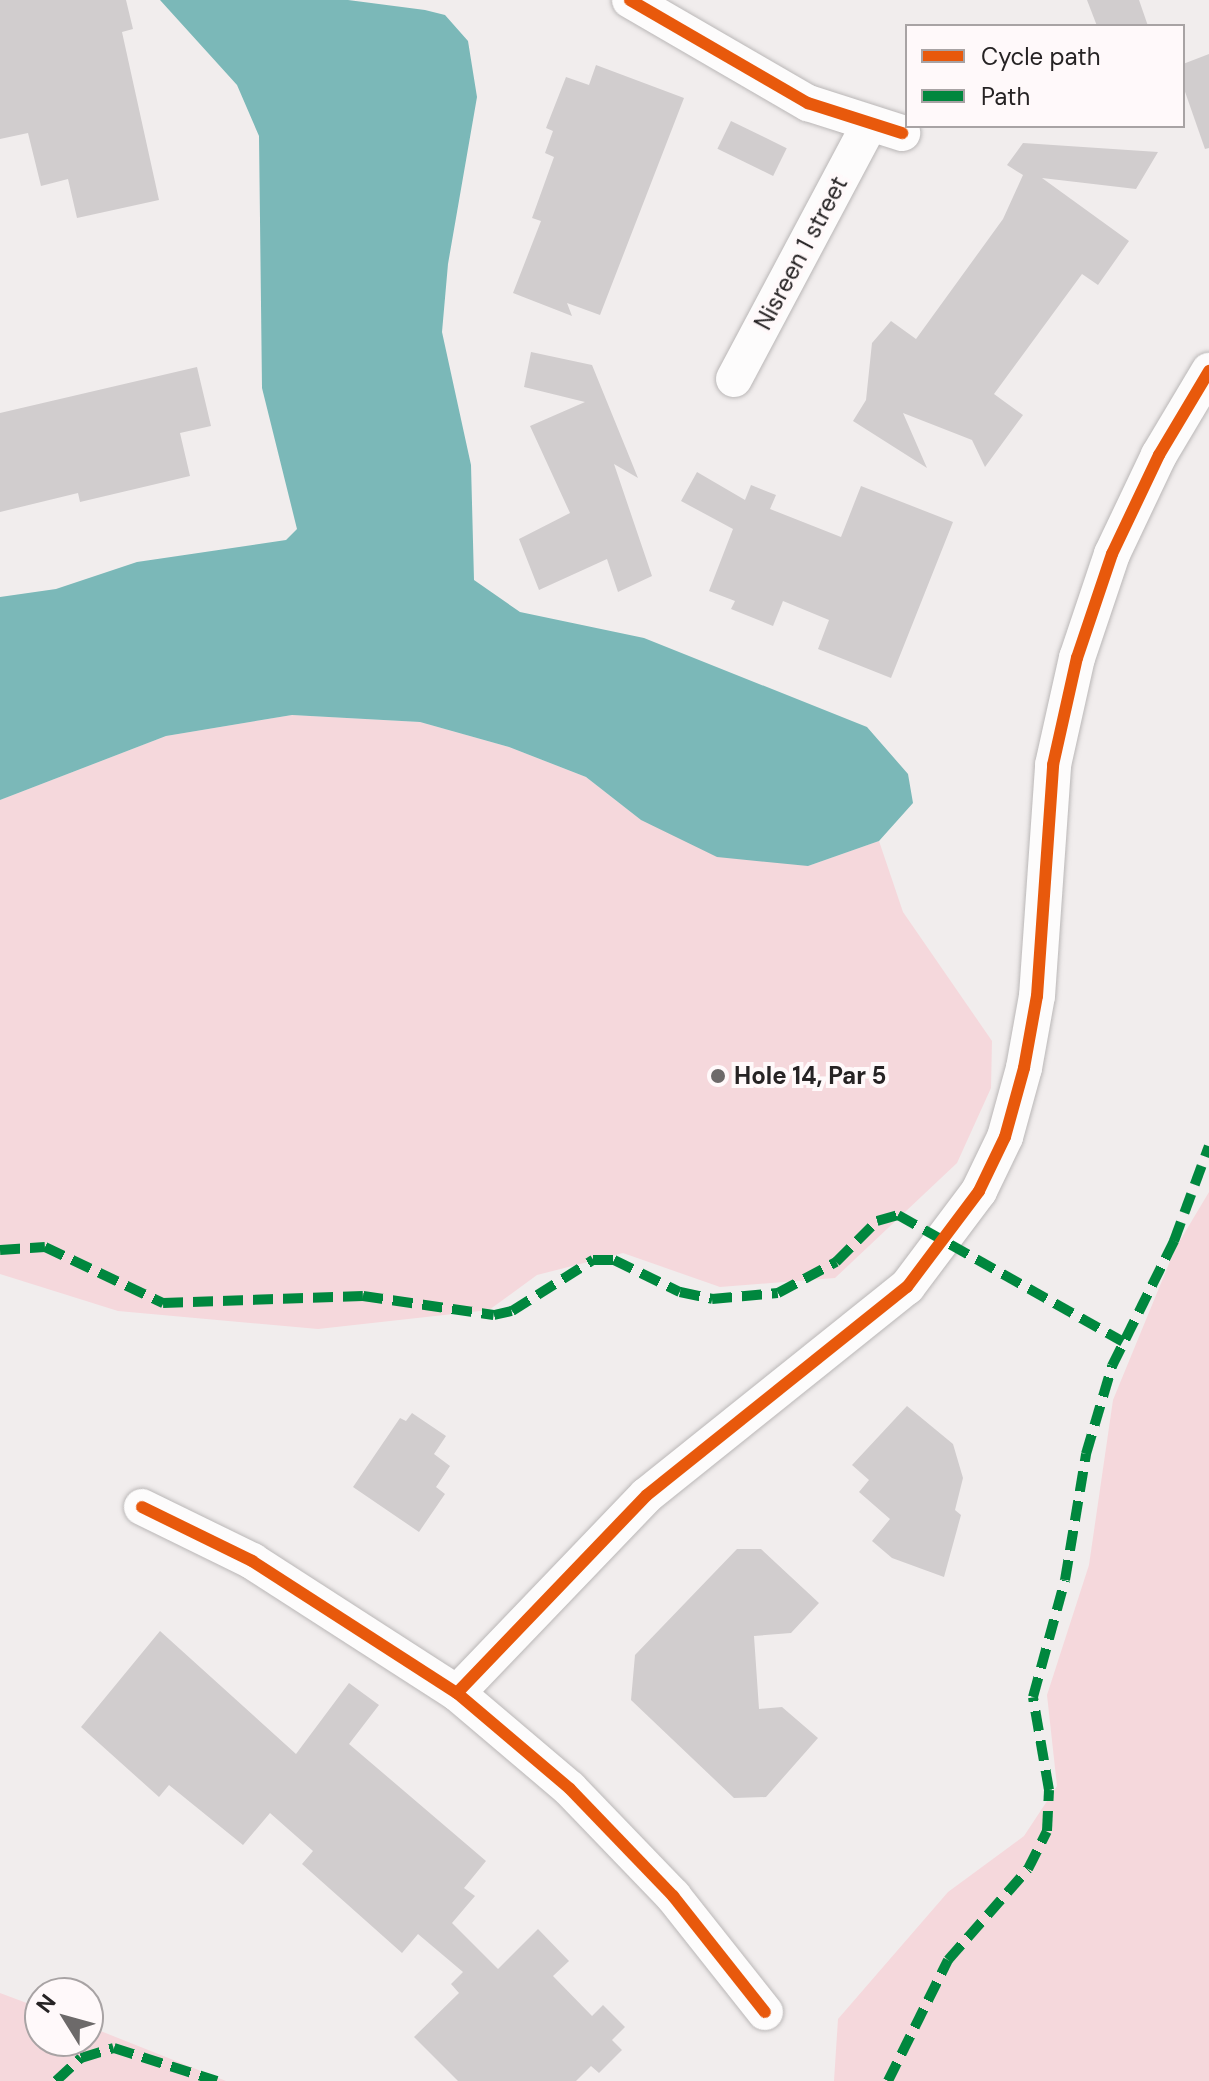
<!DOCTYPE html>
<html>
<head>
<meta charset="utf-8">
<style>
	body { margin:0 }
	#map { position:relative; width:1209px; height:2081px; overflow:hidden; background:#f1eded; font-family:"DM Sans",sans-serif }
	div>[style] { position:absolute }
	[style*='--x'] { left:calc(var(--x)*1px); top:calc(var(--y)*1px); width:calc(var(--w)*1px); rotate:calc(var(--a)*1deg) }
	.green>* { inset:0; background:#f5d8dc }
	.water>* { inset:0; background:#7bb8b8 }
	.building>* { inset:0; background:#d1cdce; transform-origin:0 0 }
	.roads { filter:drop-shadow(0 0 2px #bab7b7) drop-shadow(0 0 2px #bab7b7) }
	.street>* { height:36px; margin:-18px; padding:0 18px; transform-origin:18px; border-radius:18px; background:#fdfcfc }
	.quiet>* { height:10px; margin-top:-5px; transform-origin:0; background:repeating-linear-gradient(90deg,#00873e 0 20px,transparent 0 30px) }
	.cycleway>* { height:12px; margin:-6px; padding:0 6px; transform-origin:6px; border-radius:6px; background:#e8590c }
	.dots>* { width:22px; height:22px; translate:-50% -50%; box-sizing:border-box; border:4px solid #fff9fa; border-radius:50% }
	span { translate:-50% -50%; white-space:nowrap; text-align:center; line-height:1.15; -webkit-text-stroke:8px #fff9fa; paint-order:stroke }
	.street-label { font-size:24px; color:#262324 }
	.poi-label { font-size:24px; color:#262324; font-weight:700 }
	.left { translate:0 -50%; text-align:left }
	.legend { position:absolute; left:905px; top:24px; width:280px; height:104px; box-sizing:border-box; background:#fff9fa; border:2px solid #a8a3a4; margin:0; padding:10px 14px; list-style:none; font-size:24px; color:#262324 }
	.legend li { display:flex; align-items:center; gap:16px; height:40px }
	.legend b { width:40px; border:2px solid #a8a3a4 }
	.north { position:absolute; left:24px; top:1977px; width:80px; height:80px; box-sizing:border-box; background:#fff9fa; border:2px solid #a8a3a4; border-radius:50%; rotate:307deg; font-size:22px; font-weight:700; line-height:32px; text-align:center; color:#262324 }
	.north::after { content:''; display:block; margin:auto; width:28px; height:36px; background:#6d6a6a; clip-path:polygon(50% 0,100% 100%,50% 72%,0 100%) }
</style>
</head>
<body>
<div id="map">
	<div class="green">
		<i style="clip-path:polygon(292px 715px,420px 722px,509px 747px,586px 777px,641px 820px,808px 866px,879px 841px,903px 912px,992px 1041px,991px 1088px,957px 1163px,835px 1278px,720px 1287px,623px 1253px,537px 1275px,489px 1310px,318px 1329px,118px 1311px,0 1274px,0 800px,166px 736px)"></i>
		<i style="clip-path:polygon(1209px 1192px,1209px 2081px,834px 2081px,838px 2019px,948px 1892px,1024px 1836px,1057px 1786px,1047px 1695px,1089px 1565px,1113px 1400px,1175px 1249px)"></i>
		<i style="clip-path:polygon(0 1993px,40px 2008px,40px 2041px,88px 2041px,88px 2026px,226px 2081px,0 2081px)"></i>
	</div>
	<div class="water">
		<i style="clip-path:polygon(160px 0,348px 0,425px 10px,445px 15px,468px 41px,477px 97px,448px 264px,442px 332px,471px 465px,474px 580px,520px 612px,644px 638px,867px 727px,908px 774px,913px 803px,879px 841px,808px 866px,717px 857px,641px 820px,586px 777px,509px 747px,420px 722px,292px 715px,166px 736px,0 800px,0 597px,56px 589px,137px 562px,286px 540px,297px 529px,262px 388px,259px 136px,237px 85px)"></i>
	</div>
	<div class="building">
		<i style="clip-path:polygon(0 0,126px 0,133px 29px,122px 32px,159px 200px,77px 218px,68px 179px,41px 186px,28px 133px,0 139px)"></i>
		<i style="clip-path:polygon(1087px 0,1139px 0,1148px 26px,1097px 26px)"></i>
		<i style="clip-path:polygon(1209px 54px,1209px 148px,1205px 149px,1183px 86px,1183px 64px)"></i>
		<i style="clip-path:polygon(596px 65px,684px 98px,600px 315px,567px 303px,572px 316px,513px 293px,541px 221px,532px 218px,554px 157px,545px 153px,553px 131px,546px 128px,566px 77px,589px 85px)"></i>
		<i style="left:731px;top:121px;width:62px;height:31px;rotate:26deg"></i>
		<i style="clip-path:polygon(1023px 143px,1158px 152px,1136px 189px,1042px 178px,1129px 241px,1098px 285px,1082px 274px,994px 394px,1023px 415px,985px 467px,972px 440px,903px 413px,927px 468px,853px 421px,866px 400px,872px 343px,891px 321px,916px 339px,1003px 219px,1023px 175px,1007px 165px)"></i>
		<i style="clip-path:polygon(531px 352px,592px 365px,638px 478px,614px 464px,652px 576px,618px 592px,607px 559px,539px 590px,519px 539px,570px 513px,530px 426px,585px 402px,524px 387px)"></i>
		<i style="clip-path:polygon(197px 367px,211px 426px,180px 433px,190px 476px,80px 502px,78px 493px,0 512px,0 413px)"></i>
		<i style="clip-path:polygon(697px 472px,745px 500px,751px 485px,776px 495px,770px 509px,841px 537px,861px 486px,953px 522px,891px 678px,818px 649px,829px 620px,783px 601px,773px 626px,731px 609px,735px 601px,709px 591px,733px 529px,681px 501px)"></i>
		<i style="clip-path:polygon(907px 1406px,953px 1444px,963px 1478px,955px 1510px,961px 1515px,944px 1577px,892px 1558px,872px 1541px,890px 1519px,859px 1492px,869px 1480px,852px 1465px)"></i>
		<i style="clip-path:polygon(412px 1413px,446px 1436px,434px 1454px,450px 1466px,436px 1487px,445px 1494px,419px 1532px,353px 1487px,400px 1418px,406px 1421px)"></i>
		<i style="clip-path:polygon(737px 1549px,761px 1549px,819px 1603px,791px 1633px,754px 1636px,759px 1709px,782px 1707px,818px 1738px,766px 1797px,734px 1798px,631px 1700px,635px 1655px)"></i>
		<i style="clip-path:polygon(160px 1631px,296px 1754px,349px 1683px,379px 1705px,349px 1744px,486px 1861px,464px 1888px,475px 1896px,452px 1923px,498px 1969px,538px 1929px,569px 1961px,553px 1976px,592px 2016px,603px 2005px,625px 2027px,612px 2040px,622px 2050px,599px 2073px,591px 2066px,576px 2081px,458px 2081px,414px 2037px,459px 1993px,451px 1984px,463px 1972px,418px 1934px,402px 1953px,302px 1864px,313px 1851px,270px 1813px,243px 1845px,169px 1785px,159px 1797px,81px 1727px)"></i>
	</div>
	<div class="roads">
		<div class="street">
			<i style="--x:630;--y:0;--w:206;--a:30.1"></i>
			<i style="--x:808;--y:103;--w:99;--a:17.7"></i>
			<i style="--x:734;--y:379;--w:285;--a:-62"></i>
			<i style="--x:142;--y:1507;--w:123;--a:26.1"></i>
			<i style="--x:252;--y:1561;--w:244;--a:32.8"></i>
			<i style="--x:457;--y:1693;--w:148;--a:40.3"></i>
			<i style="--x:570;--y:1789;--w:149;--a:46.1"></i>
			<i style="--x:673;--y:1896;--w:148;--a:51.6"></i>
			<i style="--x:457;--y:1693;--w:274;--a:-46.2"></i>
			<i style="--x:647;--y:1495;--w:333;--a:-38.7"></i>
			<i style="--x:907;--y:1287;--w:120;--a:-53.1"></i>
			<i style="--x:979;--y:1191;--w:60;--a:-64.3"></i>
			<i style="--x:1005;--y:1137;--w:72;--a:-74.6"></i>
			<i style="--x:1024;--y:1068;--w:73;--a:-79.8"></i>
			<i style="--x:1037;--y:996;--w:232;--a:-86"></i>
			<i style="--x:1053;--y:765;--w:110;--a:-77.4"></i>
			<i style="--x:1077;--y:658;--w:110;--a:-71.4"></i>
			<i style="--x:1112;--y:554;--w:110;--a:-64.6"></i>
			<i style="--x:1159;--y:455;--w:98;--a:-59.2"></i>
		</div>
	</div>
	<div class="quiet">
		<i style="--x:0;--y:1250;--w:45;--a:-3.8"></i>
		<i style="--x:45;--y:1247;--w:131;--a:25.4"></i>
		<i style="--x:163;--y:1303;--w:200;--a:-2"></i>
		<i style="--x:363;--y:1296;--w:132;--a:8.3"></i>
		<i style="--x:494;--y:1315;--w:18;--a:-13"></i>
		<i style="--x:512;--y:1311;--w:96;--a:-32.2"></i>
		<i style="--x:593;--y:1260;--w:21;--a:0"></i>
		<i style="--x:614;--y:1260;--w:73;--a:25.9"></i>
		<i style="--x:680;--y:1292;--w:33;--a:12"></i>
		<i style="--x:712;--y:1299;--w:66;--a:-5.2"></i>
		<i style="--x:778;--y:1293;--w:66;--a:-28.1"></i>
		<i style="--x:836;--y:1262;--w:58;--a:-45"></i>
		<i style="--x:877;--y:1221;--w:22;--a:-16"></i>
		<i style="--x:898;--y:1215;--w:258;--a:29.4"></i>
		<i style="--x:56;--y:2081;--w:34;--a:-43"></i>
		<i style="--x:81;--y:2058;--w:34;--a:-17"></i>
		<i style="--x:114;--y:2048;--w:108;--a:17.8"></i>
		<i style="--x:888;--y:2081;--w:135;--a:-63.6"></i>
		<i style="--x:948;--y:1960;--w:121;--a:-48.7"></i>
		<i style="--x:1028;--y:1869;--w:42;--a:-63.4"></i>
		<i style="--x:1047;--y:1831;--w:41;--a:-87.2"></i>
		<i style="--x:1049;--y:1790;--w:94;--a:-99.8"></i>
		<i style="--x:1033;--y:1697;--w:121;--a:-74.7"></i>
		<i style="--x:1065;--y:1580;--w:128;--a:-80.5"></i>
		<i style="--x:1086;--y:1454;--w:92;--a:-73.5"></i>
		<i style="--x:1112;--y:1366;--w:140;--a:-63.6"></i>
		<i style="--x:1174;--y:1241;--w:101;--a:-69.8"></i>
	</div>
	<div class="cycleway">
		<i style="--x:630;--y:0;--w:206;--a:30.1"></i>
		<i style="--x:808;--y:103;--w:99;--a:17.7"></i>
		<i style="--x:142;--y:1507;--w:123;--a:26.1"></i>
		<i style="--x:252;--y:1561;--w:244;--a:32.8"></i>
		<i style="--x:457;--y:1693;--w:148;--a:40.3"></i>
		<i style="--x:570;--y:1789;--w:149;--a:46.1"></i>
		<i style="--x:673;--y:1896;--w:148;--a:51.6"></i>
		<i style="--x:457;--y:1693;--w:274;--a:-46.2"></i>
		<i style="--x:647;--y:1495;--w:333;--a:-38.7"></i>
		<i style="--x:907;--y:1287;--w:120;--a:-53.1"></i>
		<i style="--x:979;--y:1191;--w:60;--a:-64.3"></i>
		<i style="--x:1005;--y:1137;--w:72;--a:-74.6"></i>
		<i style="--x:1024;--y:1068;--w:73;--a:-79.8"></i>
		<i style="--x:1037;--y:996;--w:232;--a:-86"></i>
		<i style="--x:1053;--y:765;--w:110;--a:-77.4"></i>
		<i style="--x:1077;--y:658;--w:110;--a:-71.4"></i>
		<i style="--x:1112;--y:554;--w:110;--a:-64.6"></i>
		<i style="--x:1159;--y:455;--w:98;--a:-59.2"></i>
	</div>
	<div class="dots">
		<i style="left:718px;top:1076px;background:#6d6a6a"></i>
	</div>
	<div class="street-label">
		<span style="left:801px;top:253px;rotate:-62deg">Nisreen 1 street</span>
	</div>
	<div class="poi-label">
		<span class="left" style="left:734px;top:1076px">Hole 14, Par 5</span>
	</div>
	<ul class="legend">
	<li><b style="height:10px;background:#e8590c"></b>Cycle path</li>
	<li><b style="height:10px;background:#00873e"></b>Path</li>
	</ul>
	<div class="north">N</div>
</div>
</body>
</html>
